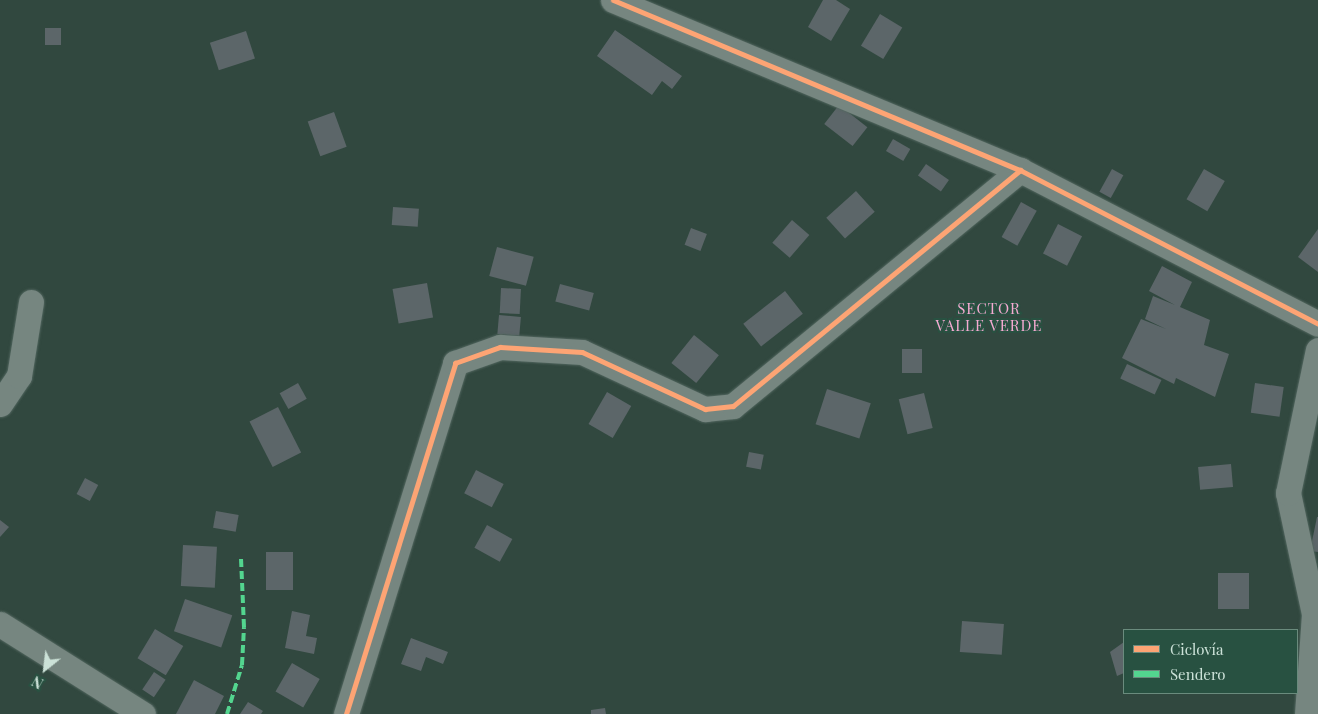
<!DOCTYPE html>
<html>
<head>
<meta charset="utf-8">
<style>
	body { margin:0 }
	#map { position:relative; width:1318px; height:714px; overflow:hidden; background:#31483f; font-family:"Playfair Display",serif }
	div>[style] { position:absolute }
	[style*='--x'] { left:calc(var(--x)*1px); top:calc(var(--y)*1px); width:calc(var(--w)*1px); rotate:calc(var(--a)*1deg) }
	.building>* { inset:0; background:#5c6669; transform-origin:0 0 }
	.roads { filter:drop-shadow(0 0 1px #52665f) drop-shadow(0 0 1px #52665f) }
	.minor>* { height:25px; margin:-12.5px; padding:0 12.5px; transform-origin:12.5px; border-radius:12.5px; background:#768680 }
	.quiet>* { height:4px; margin-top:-2px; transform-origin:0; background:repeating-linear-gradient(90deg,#53d58f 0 8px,transparent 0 12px) }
	.cycleway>* { height:5px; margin:-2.5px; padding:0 2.5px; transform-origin:2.5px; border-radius:2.5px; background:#fda474 }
	span { translate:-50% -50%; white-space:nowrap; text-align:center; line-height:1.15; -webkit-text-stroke:4px #285141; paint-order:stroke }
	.neighbourhood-label { font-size:15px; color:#f5aad2; letter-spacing:1px }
	.legend { position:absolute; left:1123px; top:629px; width:175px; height:65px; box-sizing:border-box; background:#285141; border:1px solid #6a8b7d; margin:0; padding:6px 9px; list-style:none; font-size:15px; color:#cce2d8 }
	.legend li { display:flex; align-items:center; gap:10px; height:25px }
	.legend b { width:25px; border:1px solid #6a8b7d }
	.north { position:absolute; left:20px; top:644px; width:50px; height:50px; -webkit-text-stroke:4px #285141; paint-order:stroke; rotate:209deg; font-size:14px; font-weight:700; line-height:20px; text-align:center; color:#cce2d8 }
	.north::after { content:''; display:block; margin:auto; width:18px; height:22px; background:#cce2d8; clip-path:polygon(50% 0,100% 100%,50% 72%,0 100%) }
</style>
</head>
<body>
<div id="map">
	<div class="building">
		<i style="clip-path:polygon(823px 0,836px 0,850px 9px,831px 41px,808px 27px)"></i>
		<i style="left:880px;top:14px;width:26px;height:37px;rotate:31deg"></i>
		<i style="left:45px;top:28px;width:16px;height:17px"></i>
		<i style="clip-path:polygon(615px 30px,682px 76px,672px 89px,662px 81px,652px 95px,597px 56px)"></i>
		<i style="left:246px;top:31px;width:29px;height:38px;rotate:72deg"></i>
		<i style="left:839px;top:105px;width:36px;height:24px;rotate:38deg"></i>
		<i style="left:334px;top:112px;width:37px;height:28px;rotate:70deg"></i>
		<i style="left:893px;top:139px;width:20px;height:14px;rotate:30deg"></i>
		<i style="left:926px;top:164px;width:28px;height:14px;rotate:35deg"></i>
		<i style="left:1112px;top:169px;width:13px;height:26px;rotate:29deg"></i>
		<i style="left:1204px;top:169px;width:24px;height:35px;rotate:30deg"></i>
		<i style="left:856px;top:191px;width:28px;height:40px;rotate:48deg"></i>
		<i style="left:1021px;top:202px;width:18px;height:40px;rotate:29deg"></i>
		<i style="left:393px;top:207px;width:26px;height:18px;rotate:4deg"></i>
		<i style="left:792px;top:220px;width:23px;height:30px;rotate:41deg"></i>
		<i style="left:1058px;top:224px;width:27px;height:33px;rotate:27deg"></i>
		<i style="left:691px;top:228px;width:17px;height:18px;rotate:21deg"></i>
		<i style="clip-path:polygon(1318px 229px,1318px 272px,1298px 257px)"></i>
		<i style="left:497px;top:247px;width:38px;height:30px;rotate:15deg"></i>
		<i style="clip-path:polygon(1162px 266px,1192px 282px,1180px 307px,1210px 320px,1204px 345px,1229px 354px,1215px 397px,1176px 378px,1174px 384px,1122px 358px,1141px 319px,1166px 329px,1145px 319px,1153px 296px,1175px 305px,1149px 291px)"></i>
		<i style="left:427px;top:283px;width:35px;height:35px;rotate:80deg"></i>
		<i style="left:560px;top:284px;width:35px;height:18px;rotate:15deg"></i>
		<i style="left:501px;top:288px;width:20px;height:25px;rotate:3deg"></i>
		<i style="left:785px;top:291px;width:29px;height:53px;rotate:52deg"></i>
		<i style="left:499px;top:315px;width:22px;height:19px;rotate:5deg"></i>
		<i style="left:694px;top:335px;width:32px;height:36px;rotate:39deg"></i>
		<i style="left:902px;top:349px;width:20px;height:24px"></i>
		<i style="left:1127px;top:364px;width:38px;height:16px;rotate:25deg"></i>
		<i style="left:298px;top:383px;width:18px;height:21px;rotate:61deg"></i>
		<i style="left:1255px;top:383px;width:29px;height:30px;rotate:8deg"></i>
		<i style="left:827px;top:389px;width:46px;height:37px;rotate:18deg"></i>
		<i style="left:607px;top:392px;width:28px;height:37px;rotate:30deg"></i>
		<i style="left:924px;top:393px;width:36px;height:26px;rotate:76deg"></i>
		<i style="left:278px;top:407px;width:51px;height:32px;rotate:63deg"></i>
		<i style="left:749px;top:452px;width:15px;height:15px;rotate:11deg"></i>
		<i style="left:1231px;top:464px;width:23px;height:33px;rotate:85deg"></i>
		<i style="left:476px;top:470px;width:31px;height:26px;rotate:27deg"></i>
		<i style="left:85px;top:478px;width:15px;height:18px;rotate:28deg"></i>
		<i style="left:216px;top:511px;width:23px;height:17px;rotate:10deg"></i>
		<i style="clip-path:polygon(1317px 517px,1318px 517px,1318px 552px,1310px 551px)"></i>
		<i style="clip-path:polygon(0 520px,9px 527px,0 537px)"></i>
		<i style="left:487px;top:525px;width:29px;height:26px;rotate:29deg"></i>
		<i style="left:183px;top:545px;width:34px;height:41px;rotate:3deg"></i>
		<i style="left:266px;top:552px;width:27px;height:38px"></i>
		<i style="left:1218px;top:573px;width:31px;height:36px"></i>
		<i style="left:185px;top:599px;width:50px;height:34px;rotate:19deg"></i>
		<i style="clip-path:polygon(292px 611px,310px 615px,306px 636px,317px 638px,314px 654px,285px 648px)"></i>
		<i style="left:962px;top:621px;width:42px;height:31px;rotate:4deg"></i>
		<i style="left:155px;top:629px;width:33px;height:34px;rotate:31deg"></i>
		<i style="clip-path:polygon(411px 638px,448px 652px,443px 664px,426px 657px,421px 671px,401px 664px)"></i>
		<i style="clip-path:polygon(1124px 642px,1124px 673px,1117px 676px,1110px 652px)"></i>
		<i style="left:292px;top:663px;width:32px;height:33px;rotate:30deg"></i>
		<i style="left:154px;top:672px;width:14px;height:21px;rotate:34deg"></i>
		<i style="clip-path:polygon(194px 680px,224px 696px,215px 714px,176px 714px)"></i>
		<i style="clip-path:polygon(248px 702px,263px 711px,261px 714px,240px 714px)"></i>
		<i style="clip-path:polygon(605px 708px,606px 714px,591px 714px,591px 710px)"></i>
	</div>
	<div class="roads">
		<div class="minor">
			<i style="--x:613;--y:0;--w:441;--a:22.7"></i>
			<i style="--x:0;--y:404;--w:34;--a:-56"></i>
			<i style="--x:19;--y:376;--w:75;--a:-80.8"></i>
			<i style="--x:0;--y:624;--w:169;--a:32.2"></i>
			<i style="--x:346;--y:714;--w:368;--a:-72.7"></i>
			<i style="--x:455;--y:363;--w:48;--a:-19.6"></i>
			<i style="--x:500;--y:347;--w:82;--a:3.5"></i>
			<i style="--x:582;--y:352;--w:136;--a:24.9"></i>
			<i style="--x:705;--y:409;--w:28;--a:-6"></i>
			<i style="--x:733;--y:406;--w:372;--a:-39.4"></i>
			<i style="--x:1020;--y:170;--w:335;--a:27.3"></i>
			<i style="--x:1307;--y:714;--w:100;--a:-86"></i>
			<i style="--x:1314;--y:614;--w:124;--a:-102.1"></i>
			<i style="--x:1288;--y:493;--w:146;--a:-78.2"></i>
		</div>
	</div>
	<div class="quiet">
		<i style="--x:227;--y:714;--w:51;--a:-73"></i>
		<i style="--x:242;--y:665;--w:38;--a:-87"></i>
		<i style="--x:244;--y:627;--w:70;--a:-92.5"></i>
	</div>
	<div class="cycleway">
		<i style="--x:613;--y:0;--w:441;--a:22.7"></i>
		<i style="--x:346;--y:714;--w:368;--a:-72.7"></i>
		<i style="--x:455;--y:363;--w:48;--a:-19.6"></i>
		<i style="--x:500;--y:347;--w:82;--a:3.5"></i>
		<i style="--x:582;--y:352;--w:136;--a:24.9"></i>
		<i style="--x:705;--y:409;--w:28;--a:-6"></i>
		<i style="--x:733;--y:406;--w:372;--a:-39.4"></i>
		<i style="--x:1020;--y:170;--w:335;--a:27.3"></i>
	</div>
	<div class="neighbourhood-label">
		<span style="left:989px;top:317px">SECTOR<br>VALLE VERDE</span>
	</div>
	<ul class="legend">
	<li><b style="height:6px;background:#fda474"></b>Ciclovía</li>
	<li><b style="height:6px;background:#53d58f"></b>Sendero</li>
	</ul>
	<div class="north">N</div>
</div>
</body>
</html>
